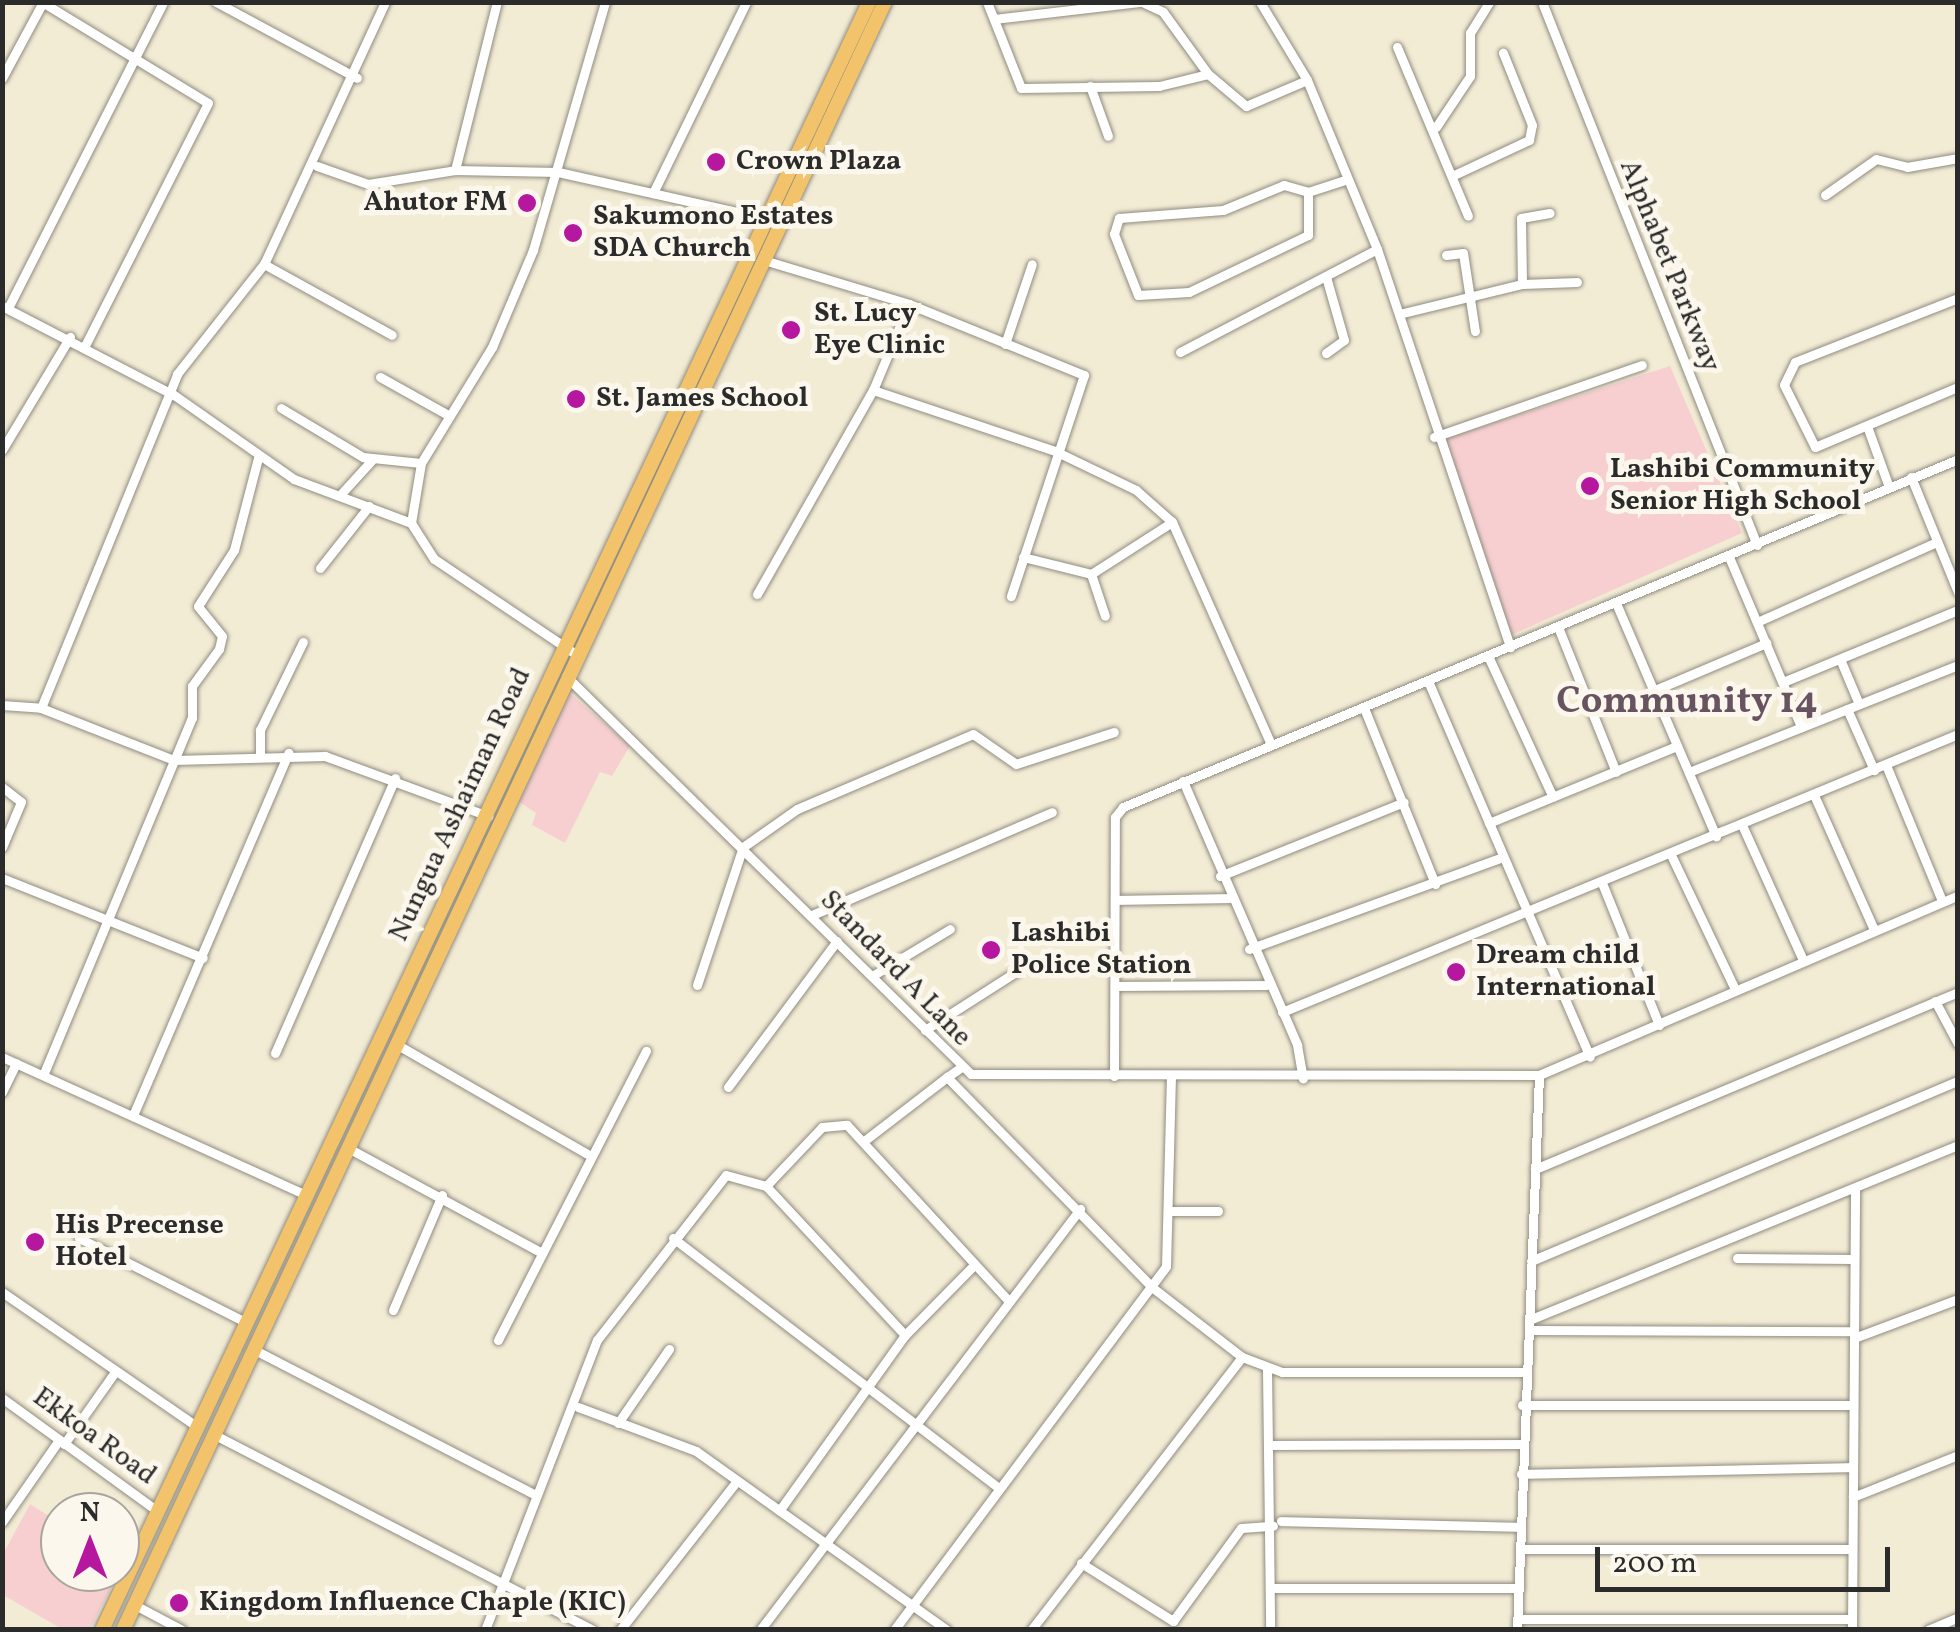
<!DOCTYPE html>
<html>
<head>
<meta charset="utf-8">
<style>
	body { margin:0 }
	#map { position:relative; width:1960px; height:1632px; overflow:hidden; background:#f3ecd5; font-family:Vollkorn,serif }
	div>[style] { position:absolute }
	[style*='--x'] { left:calc(var(--x)*1px); top:calc(var(--y)*1px); width:calc(var(--w)*1px); rotate:calc(var(--a)*1deg) }
	.built>* { inset:0; background:#f7cfd1 }
	.roads { filter:drop-shadow(0 0 2px #8f8c80) drop-shadow(0 0 2px #8f8c80) }
	.street>* { height:9px; margin:-4.5px; padding:0 4.5px; transform-origin:4.5px; border-radius:4.5px; background:#fff }
	.primary>* { height:14px; margin:-7px; padding:0 7px; transform-origin:7px; border-radius:7px; background:#f2c36a }
	.dots>* { width:28px; height:28px; translate:-50% -50%; box-sizing:border-box; border:5px solid #fbf7ec; border-radius:50% }
	span { translate:-50% -50%; white-space:nowrap; text-align:center; line-height:1.15; -webkit-text-stroke:10px #fbf7ec; paint-order:stroke }
	.poi-label { font-size:28px; color:#2b2b2b; font-weight:700 }
	.left { translate:0 -50%; text-align:left }
	.right { translate:-100% -50%; text-align:right }
	.street-label { font-size:28px; color:#2b2b2b }
	.district-label { font-size:38px; color:#685460; font-weight:700 }
	.frame { position:absolute; inset:0; border:5px solid #2b2b2b; pointer-events:none }
	.north { position:absolute; left:40px; top:1492px; width:100px; height:100px; box-sizing:border-box; background:#fbf7ec; border:2px solid #a8a59f; border-radius:50%; rotate:0deg; font-size:28px; font-weight:700; line-height:40px; text-align:center; color:#2b2b2b }
	.north::after { content:''; display:block; margin:auto; width:35px; height:45px; background:#b5179e; clip-path:polygon(50% 0,100% 100%,50% 72%,0 100%) }
	.scale { position:absolute; left:1595px; top:1547px; width:295px; height:45px; box-sizing:border-box; border:5px solid #2b2b2b; border-top:0; padding-left:12px; font-size:30px; line-height:35px; white-space:nowrap; color:#2b2b2b; -webkit-text-stroke:8px #fbf7ec; paint-order:stroke }
</style>
</head>
<body>
<div id="map">
	<div class="built">
		<i style="clip-path:polygon(1670px 366px,1742px 533px,1511px 635px,1441px 440px)"></i>
		<i style="clip-path:polygon(566px 690px,630px 746px,612px 776px,600px 772px,565px 843px,532px 825px,536px 813px,515px 799px)"></i>
		<i style="clip-path:polygon(30px 1504px,60px 1523px,60px 1572px,119px 1572px,90px 1629px,62px 1629px,3px 1595px,3px 1554px)"></i>
	</div>
	<div class="roads">
		<div class="street">
			<i style="--x:42;--y:2;--w:194;--a:31.3"></i>
			<i style="--x:208;--y:103;--w:271;--a:116.9"></i>
			<i style="--x:216;--y:2;--w:160;--a:28.3"></i>
			<i style="--x:987;--y:2;--w:92;--a:68.4"></i>
			<i style="--x:1021;--y:88;--w:138;--a:-0.8"></i>
			<i style="--x:1159;--y:86;--w:50;--a:-13.8"></i>
			<i style="--x:1208;--y:74;--w:50;--a:40.1"></i>
			<i style="--x:1246;--y:106;--w:66;--a:-23.1"></i>
			<i style="--x:1142;--y:2;--w:23;--a:25"></i>
			<i style="--x:1163;--y:12;--w:77;--a:54"></i>
			<i style="--x:1260;--y:2;--w:91;--a:58.9"></i>
			<i style="--x:1307;--y:80;--w:183;--a:67.5"></i>
			<i style="--x:1377;--y:249;--w:420;--a:71.5"></i>
			<i style="--x:1542;--y:2;--w:584;--a:68.4"></i>
			<i style="--x:994;--y:19;--w:146;--a:-6.7"></i>
			<i style="--x:1397;--y:47;--w:183;--a:67.2"></i>
			<i style="--x:2;--y:78;--w:86;--a:-61.7"></i>
			<i style="--x:1090;--y:86;--w:53;--a:70.2"></i>
			<i style="--x:1436;--y:127;--w:61;--a:-56.3"></i>
			<i style="--x:1470;--y:76;--w:43;--a:-90"></i>
			<i style="--x:1470;--y:33;--w:36;--a:-58"></i>
			<i style="--x:317;--y:166;--w:54;--a:19.4"></i>
			<i style="--x:368;--y:184;--w:88;--a:-9.1"></i>
			<i style="--x:455;--y:170;--w:103;--a:1.1"></i>
			<i style="--x:558;--y:172;--w:216;--a:12.6"></i>
			<i style="--x:455;--y:170;--w:173;--a:-76"></i>
			<i style="--x:1454;--y:175;--w:83;--a:-25"></i>
			<i style="--x:1529;--y:140;--w:15;--a:-79"></i>
			<i style="--x:1532;--y:125;--w:78;--a:-111.9"></i>
			<i style="--x:1284;--y:185;--w:25;--a:16"></i>
			<i style="--x:1308;--y:192;--w:43;--a:90"></i>
			<i style="--x:1308;--y:235;--w:132;--a:154.4"></i>
			<i style="--x:1189;--y:292;--w:51;--a:176.6"></i>
			<i style="--x:1138;--y:295;--w:66;--a:-111.5"></i>
			<i style="--x:1114;--y:234;--w:17;--a:-73"></i>
			<i style="--x:1119;--y:218;--w:104;--a:-4.4"></i>
			<i style="--x:1223;--y:210;--w:66;--a:-22.3"></i>
			<i style="--x:1308;--y:192;--w:38;--a:-18"></i>
			<i style="--x:653;--y:193;--w:212;--a:-64"></i>
			<i style="--x:1825;--y:195;--w:62;--a:-35.2"></i>
			<i style="--x:1876;--y:159;--w:32;--a:14"></i>
			<i style="--x:1907;--y:167;--w:52;--a:-10"></i>
			<i style="--x:1446;--y:255;--w:17;--a:-7"></i>
			<i style="--x:1463;--y:253;--w:79;--a:81.3"></i>
			<i style="--x:767;--y:261;--w:148;--a:16.8"></i>
			<i style="--x:909;--y:304;--w:93;--a:112.7"></i>
			<i style="--x:873;--y:390;--w:192;--a:18.5"></i>
			<i style="--x:1055;--y:451;--w:90;--a:25.7"></i>
			<i style="--x:1136;--y:490;--w:48;--a:41.6"></i>
			<i style="--x:1172;--y:522;--w:241;--a:66"></i>
			<i style="--x:264;--y:264;--w:146;--a:29"></i>
			<i style="--x:1522;--y:284;--w:66;--a:-90.9"></i>
			<i style="--x:1521;--y:218;--w:29;--a:-10"></i>
			<i style="--x:1958;--y:298;--w:175;--a:158.6"></i>
			<i style="--x:1795;--y:362;--w:25;--a:116"></i>
			<i style="--x:1784;--y:385;--w:69;--a:63.4"></i>
			<i style="--x:1815;--y:447;--w:155;--a:-22.8"></i>
			<i style="--x:909;--y:304;--w:189;--a:22.1"></i>
			<i style="--x:1084;--y:375;--w:233;--a:108.3"></i>
			<i style="--x:2;--y:306;--w:194;--a:27.4"></i>
			<i style="--x:174;--y:395;--w:146;--a:35"></i>
			<i style="--x:294;--y:479;--w:125;--a:20.6"></i>
			<i style="--x:8;--y:308;--w:343;--a:-63.1"></i>
			<i style="--x:1399;--y:314;--w:127;--a:-13.7"></i>
			<i style="--x:1522;--y:284;--w:55;--a:-2.1"></i>
			<i style="--x:1005;--y:344;--w:84;--a:-71.4"></i>
			<i style="--x:1180;--y:352;--w:222;--a:-27.6"></i>
			<i style="--x:1326;--y:353;--w:22;--a:-36"></i>
			<i style="--x:1344;--y:340;--w:66;--a:-105.9"></i>
			<i style="--x:380;--y:377;--w:78;--a:29.2"></i>
			<i style="--x:281;--y:408;--w:96;--a:30.9"></i>
			<i style="--x:363;--y:457;--w:58;--a:5.9"></i>
			<i style="--x:1867;--y:426;--w:65;--a:70.2"></i>
			<i style="--x:1434;--y:437;--w:220;--a:-19.1"></i>
			<i style="--x:2;--y:450;--w:132;--a:-59"></i>
			<i style="--x:1911;--y:477;--w:124;--a:67.8"></i>
			<i style="--x:340;--y:495;--w:47;--a:-47.6"></i>
			<i style="--x:1023;--y:557;--w:70;--a:14"></i>
			<i style="--x:1091;--y:574;--w:44;--a:71.6"></i>
			<i style="--x:1729;--y:557;--w:185;--a:67"></i>
			<i style="--x:320;--y:568;--w:79;--a:-51.7"></i>
			<i style="--x:1091;--y:574;--w:96;--a:-32.7"></i>
			<i style="--x:757;--y:594;--w:235;--a:-60.4"></i>
			<i style="--x:1616;--y:603;--w:254;--a:66.8"></i>
			<i style="--x:1757;--y:622;--w:197;--a:-24"></i>
			<i style="--x:1558;--y:627;--w:156;--a:68.2"></i>
			<i style="--x:577;--y:655;--w:172;--a:-146.1"></i>
			<i style="--x:434;--y:559;--w:43;--a:-122.6"></i>
			<i style="--x:411;--y:523;--w:61;--a:-80.5"></i>
			<i style="--x:421;--y:463;--w:136;--a:-58.5"></i>
			<i style="--x:492;--y:347;--w:105;--a:-67.1"></i>
			<i style="--x:533;--y:250;--w:258;--a:-73.8"></i>
			<i style="--x:1488;--y:656;--w:155;--a:65.3"></i>
			<i style="--x:1840;--y:659;--w:49;--a:67.1"></i>
			<i style="--x:566;--y:676;--w:568;--a:44.5"></i>
			<i style="--x:971;--y:1074;--w:568;--a:0.1"></i>
			<i style="--x:1539;--y:1075;--w:456;--a:-23.2"></i>
			<i style="--x:1428;--y:681;--w:409;--a:66.7"></i>
			<i style="--x:1783;--y:682;--w:189;--a:-22.4"></i>
			<i style="--x:1655;--y:690;--w:121;--a:-22.9"></i>
			<i style="--x:2;--y:705;--w:39;--a:4"></i>
			<i style="--x:41;--y:708;--w:143;--a:21.4"></i>
			<i style="--x:174;--y:760;--w:151;--a:-1.5"></i>
			<i style="--x:325;--y:756;--w:174;--a:20.2"></i>
			<i style="--x:41;--y:708;--w:361;--a:-67.8"></i>
			<i style="--x:177;--y:374;--w:140;--a:-51.7"></i>
			<i style="--x:264;--y:264;--w:289;--a:-65.2"></i>
			<i style="--x:1364;--y:708;--w:190;--a:68"></i>
			<i style="--x:1847;--y:709;--w:67;--a:66.1"></i>
			<i style="--x:260;--y:755;--w:25;--a:-90"></i>
			<i style="--x:260;--y:730;--w:98;--a:-64"></i>
			<i style="--x:1886;--y:765;--w:147;--a:67.6"></i>
			<i style="--x:1689;--y:772;--w:289;--a:-21.7"></i>
			<i style="--x:1183;--y:781;--w:288;--a:66.6"></i>
			<i style="--x:1297;--y:1045;--w:34;--a:80"></i>
			<i style="--x:2;--y:787;--w:24;--a:38"></i>
			<i style="--x:21;--y:802;--w:49;--a:112.9"></i>
			<i style="--x:1814;--y:795;--w:148;--a:66"></i>
			<i style="--x:1489;--y:823;--w:203;--a:-22.3"></i>
			<i style="--x:1742;--y:825;--w:148;--a:65.7"></i>
			<i style="--x:1671;--y:855;--w:148;--a:64.5"></i>
			<i style="--x:1220;--y:876;--w:198;--a:-21.9"></i>
			<i style="--x:2;--y:878;--w:216;--a:21.7"></i>
			<i style="--x:1602;--y:883;--w:153;--a:68.1"></i>
			<i style="--x:1116;--y:900;--w:113;--a:-1"></i>
			<i style="--x:812;--y:915;--w:261;--a:-23.2"></i>
			<i style="--x:1249;--y:949;--w:270;--a:-19.9"></i>
			<i style="--x:872;--y:976;--w:91;--a:-31.1"></i>
			<i style="--x:697;--y:985;--w:145;--a:-71.6"></i>
			<i style="--x:743;--y:847;--w:66;--a:-35.1"></i>
			<i style="--x:797;--y:809;--w:191;--a:-23.1"></i>
			<i style="--x:973;--y:734;--w:52;--a:34.9"></i>
			<i style="--x:1016;--y:764;--w:103;--a:-18.1"></i>
			<i style="--x:1116;--y:986;--w:150;--a:-0.4"></i>
			<i style="--x:1935;--y:1001;--w:49;--a:61.9"></i>
			<i style="--x:1282;--y:1012;--w:731;--a:-22.35"></i>
			<i style="--x:925;--y:1030;--w:112;--a:-32.6"></i>
			<i style="--x:396;--y:1044;--w:220;--a:29.9"></i>
			<i style="--x:275;--y:1053;--w:300;--a:-66.4"></i>
			<i style="--x:2;--y:1057;--w:334;--a:24.4"></i>
			<i style="--x:960;--y:1068;--w:16;--a:145"></i>
			<i style="--x:947;--y:1077;--w:295;--a:45.7"></i>
			<i style="--x:1153;--y:1288;--w:113;--a:37.8"></i>
			<i style="--x:1242;--y:1357;--w:43;--a:20.6"></i>
			<i style="--x:1282;--y:1372;--w:240;--a:0"></i>
			<i style="--x:44;--y:1073;--w:385;--a:-67.4"></i>
			<i style="--x:192;--y:718;--w:32;--a:-90"></i>
			<i style="--x:192;--y:686;--w:46;--a:-53.9"></i>
			<i style="--x:219;--y:649;--w:13;--a:-77"></i>
			<i style="--x:222;--y:636;--w:38;--a:-129"></i>
			<i style="--x:198;--y:606;--w:67;--a:-57.3"></i>
			<i style="--x:234;--y:550;--w:95;--a:-75.4"></i>
			<i style="--x:1114;--y:1076;--w:259;--a:-89.8"></i>
			<i style="--x:1115;--y:817;--w:13;--a:-51"></i>
			<i style="--x:1123;--y:807;--w:905;--a:-22.62"></i>
			<i style="--x:728;--y:1087;--w:182;--a:-53.3"></i>
			<i style="--x:2;--y:1092;--w:32;--a:-64"></i>
			<i style="--x:134;--y:1113;--w:392;--a:-66.8"></i>
			<i style="--x:864;--y:1141;--w:105;--a:-37.6"></i>
			<i style="--x:348;--y:1148;--w:218;--a:28.4"></i>
			<i style="--x:1535;--y:1169;--w:459;--a:-22.7"></i>
			<i style="--x:766;--y:1186;--w:81;--a:-46.5"></i>
			<i style="--x:822;--y:1127;--w:25;--a:-5"></i>
			<i style="--x:847;--y:1125;--w:239;--a:47.4"></i>
			<i style="--x:1169;--y:1211;--w:49;--a:0"></i>
			<i style="--x:79;--y:1238;--w:188;--a:26.8"></i>
			<i style="--x:673;--y:1238;--w:409;--a:37.5"></i>
			<i style="--x:1737;--y:1258;--w:117;--a:0.5"></i>
			<i style="--x:1531;--y:1261;--w:463;--a:-22.9"></i>
			<i style="--x:2;--y:1292;--w:239;--a:34.6"></i>
			<i style="--x:393;--y:1310;--w:125;--a:-66.9"></i>
			<i style="--x:1529;--y:1320;--w:463;--a:-22.2"></i>
			<i style="--x:1529;--y:1330;--w:325;--a:0.2"></i>
			<i style="--x:905;--y:1335;--w:98;--a:-45.4"></i>
			<i style="--x:1854;--y:1338;--w:111;--a:-20.6"></i>
			<i style="--x:498;--y:1340;--w:325;--a:-62.9"></i>
			<i style="--x:253;--y:1349;--w:318;--a:27.3"></i>
			<i style="--x:1267;--y:1369;--w:261;--a:89.3"></i>
			<i style="--x:2;--y:1398;--w:194;--a:36"></i>
			<i style="--x:1522;--y:1405;--w:331;--a:0"></i>
			<i style="--x:578;--y:1407;--w:126;--a:20.4"></i>
			<i style="--x:696;--y:1451;--w:308;--a:35.5"></i>
			<i style="--x:618;--y:1423;--w:90;--a:-55.4"></i>
			<i style="--x:213;--y:1434;--w:427;--a:27.3"></i>
			<i style="--x:64;--y:1444;--w:88;--a:-54.7"></i>
			<i style="--x:1272;--y:1445;--w:248;--a:-0.2"></i>
			<i style="--x:1521;--y:1474;--w:332;--a:-1.2"></i>
			<i style="--x:1853;--y:1497;--w:113;--a:-21.8"></i>
			<i style="--x:1281;--y:1521;--w:240;--a:1.4"></i>
			<i style="--x:2;--y:1522;--w:100;--a:-55.2"></i>
			<i style="--x:1521;--y:1549;--w:331;--a:0"></i>
			<i style="--x:1081;--y:1563;--w:109;--a:32.2"></i>
			<i style="--x:1173;--y:1621;--w:115;--a:-53.8"></i>
			<i style="--x:1241;--y:1528;--w:32;--a:-4"></i>
			<i style="--x:1272;--y:1588;--w:247;--a:0"></i>
			<i style="--x:135;--y:1605;--w:53;--a:28"></i>
			<i style="--x:1518;--y:1619;--w:334;--a:0"></i>
			<i style="--x:485;--y:1630;--w:311;--a:-68.9"></i>
			<i style="--x:597;--y:1340;--w:209;--a:-52"></i>
			<i style="--x:726;--y:1175;--w:41;--a:15.4"></i>
			<i style="--x:766;--y:1186;--w:204;--a:47"></i>
			<i style="--x:905;--y:1335;--w:216;--a:125.6"></i>
			<i style="--x:620;--y:1630;--w:189;--a:-51.9"></i>
			<i style="--x:760;--y:1630;--w:529;--a:-52.76"></i>
			<i style="--x:894;--y:1630;--w:454;--a:-53.2"></i>
			<i style="--x:1166;--y:1266;--w:190;--a:-88.5"></i>
			<i style="--x:1031;--y:1630;--w:345;--a:-52.3"></i>
			<i style="--x:1517;--y:1630;--w:555;--a:-87.73"></i>
			<i style="--x:1852;--y:1630;--w:441;--a:-89.6"></i>
			<i style="--x:1928;--y:1630;--w:33;--a:-23"></i>
		</div>
		<div class="primary">
			<i style="--x:102;--y:1630;--w:1800;--a:-64.77"></i>
			<i style="--x:123;--y:1630;--w:1798;--a:-64.92"></i>
		</div>
	</div>
	<div class="dots">
		<i style="left:716px;top:162px;background:#b5179e"></i>
		<i style="left:527px;top:203px;background:#b5179e"></i>
		<i style="left:573px;top:233px;background:#b5179e"></i>
		<i style="left:791px;top:330px;background:#b5179e"></i>
		<i style="left:576px;top:399px;background:#b5179e"></i>
		<i style="left:1590px;top:486px;background:#b5179e"></i>
		<i style="left:991px;top:950px;background:#b5179e"></i>
		<i style="left:1456px;top:972px;background:#b5179e"></i>
		<i style="left:35px;top:1242px;background:#b5179e"></i>
		<i style="left:179px;top:1603px;background:#b5179e"></i>
	</div>
	<div class="poi-label">
		<span class="left" style="left:736px;top:162px">Crown Plaza</span>
		<span class="right" style="left:507px;top:203px">Ahutor FM</span>
		<span class="left" style="left:593px;top:233px">Sakumono Estates<br>SDA Church</span>
		<span class="left" style="left:814px;top:330px">St. Lucy<br>Eye Clinic</span>
		<span class="left" style="left:596px;top:399px">St. James School</span>
		<span class="left" style="left:1610px;top:486px">Lashibi Community<br>Senior High School</span>
		<span class="left" style="left:1011px;top:950px">Lashibi<br>Police Station</span>
		<span class="left" style="left:1476px;top:972px">Dream child<br>International</span>
		<span class="left" style="left:55px;top:1242px">His Precense<br>Hotel</span>
		<span class="left" style="left:199px;top:1603px">Kingdom Influence Chaple (KIC)</span>
	</div>
	<div class="street-label">
		<span style="left:1669px;top:266px;rotate:68deg">Alphabet Parkway</span>
		<span style="left:461px;top:805px;rotate:-65deg">Nungua Ashaiman Road</span>
		<span style="left:895px;top:969px;rotate:46deg">Standard A Lane</span>
		<span style="left:94px;top:1437px;rotate:36deg">Ekkoa Road</span>
	</div>
	<div class="district-label">
		<span style="left:1687px;top:703px">Community 14</span>
	</div>
	<div class="frame"></div>
	<div class="north">N</div>
	<div class="scale">200 m</div>
</div>
</body>
</html>
